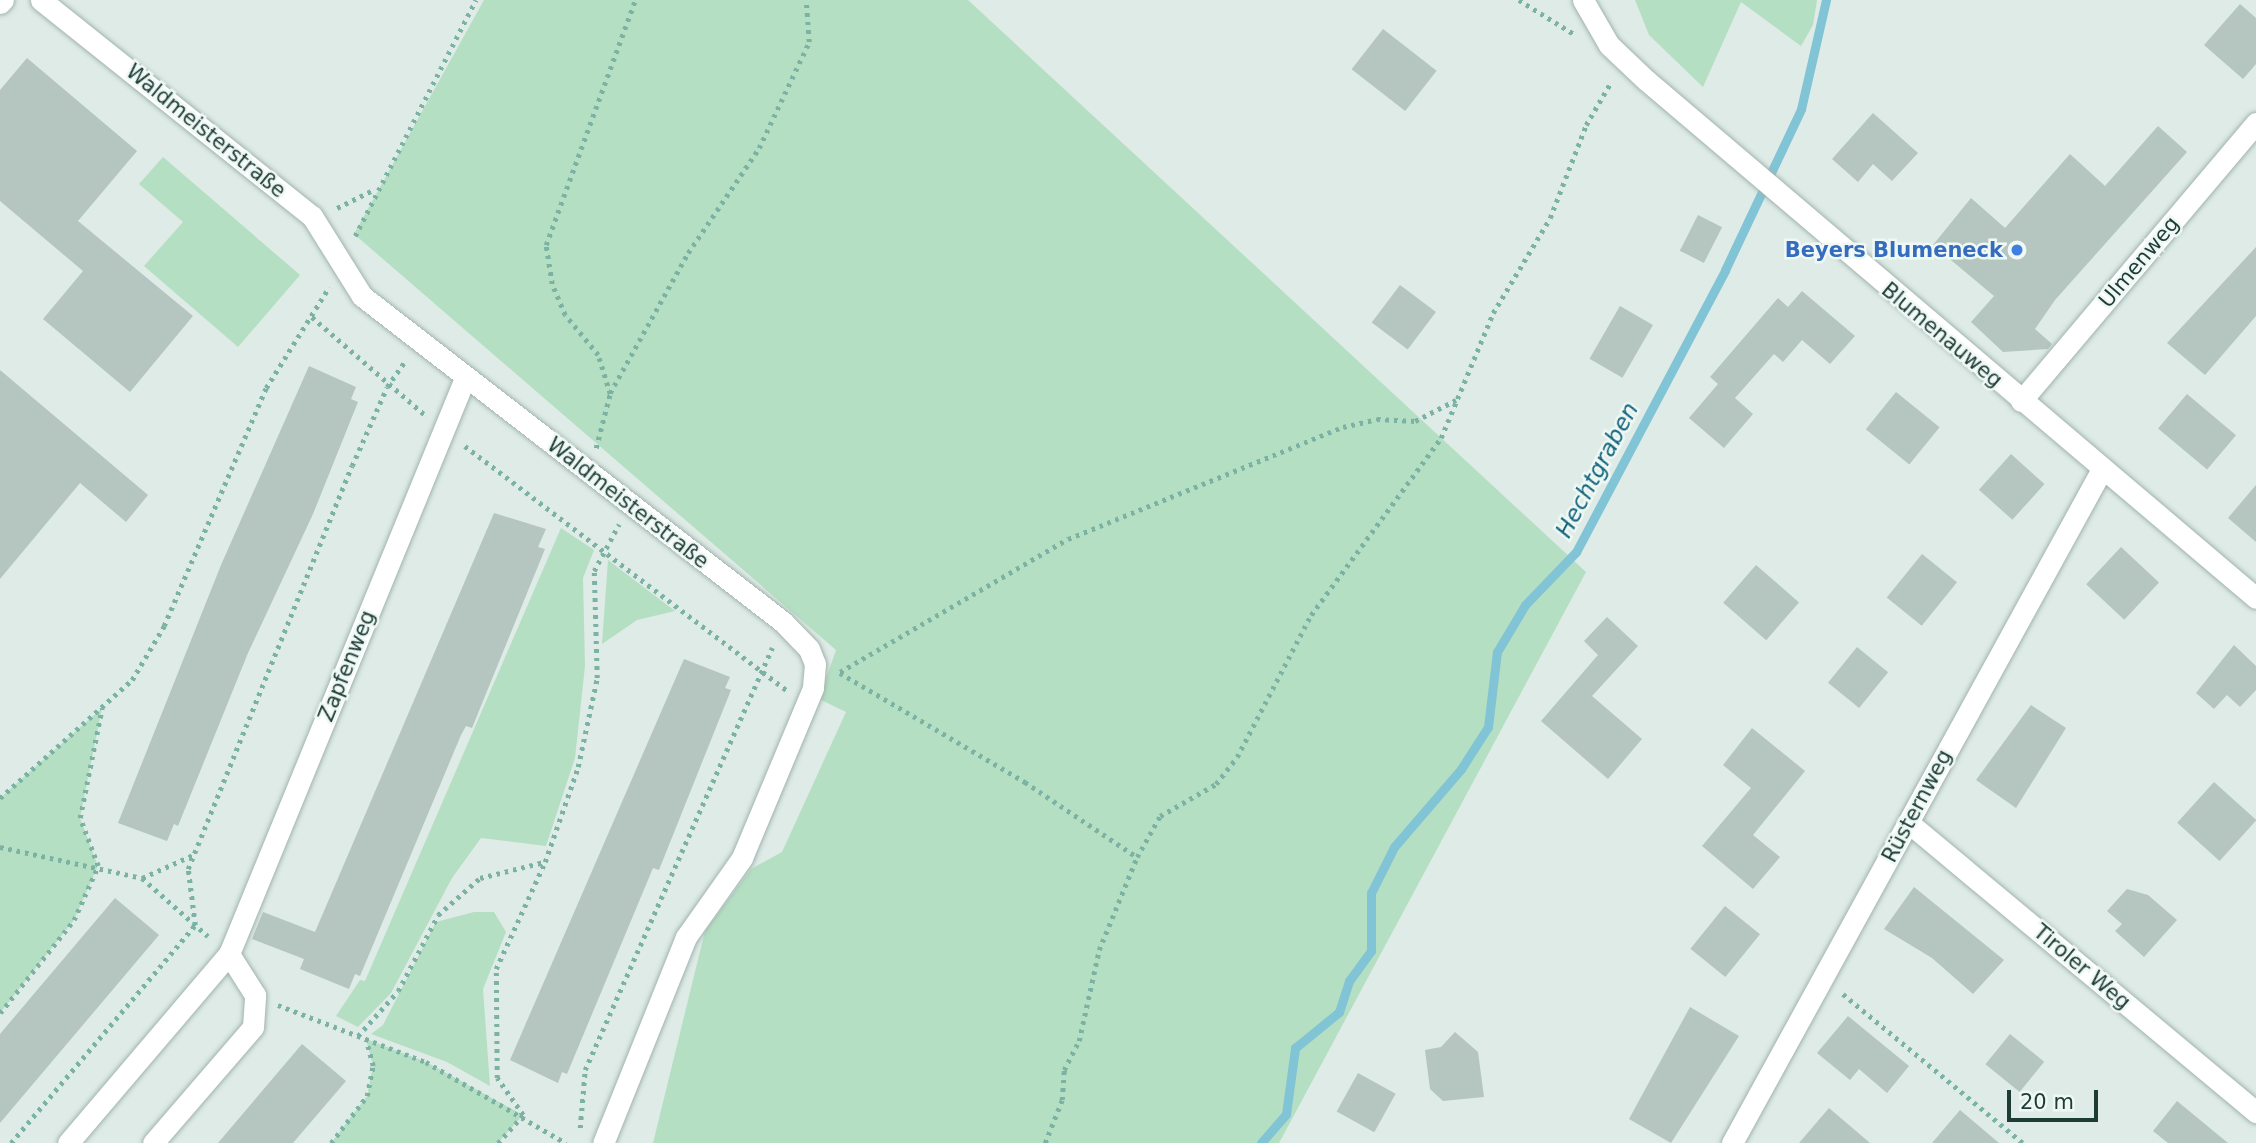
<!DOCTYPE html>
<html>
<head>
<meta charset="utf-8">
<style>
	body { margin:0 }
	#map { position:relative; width:2256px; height:1143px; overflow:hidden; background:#deebe6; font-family:"DejaVu Sans",sans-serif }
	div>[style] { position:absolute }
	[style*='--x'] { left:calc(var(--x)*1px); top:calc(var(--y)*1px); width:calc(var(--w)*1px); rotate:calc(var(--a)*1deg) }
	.green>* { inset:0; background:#b5dfc2 }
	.stream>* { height:9px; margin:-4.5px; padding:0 4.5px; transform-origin:4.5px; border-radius:4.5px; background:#81c4d6 }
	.building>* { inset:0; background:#b4c6bf; transform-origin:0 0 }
	.path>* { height:4.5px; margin-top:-2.25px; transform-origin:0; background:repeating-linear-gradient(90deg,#7cb2a4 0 3.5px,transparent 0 8.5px) }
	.roads { filter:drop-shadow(0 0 2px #a1b3ae) drop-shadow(0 0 2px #a1b3ae) }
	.minor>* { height:21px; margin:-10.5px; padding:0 10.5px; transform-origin:10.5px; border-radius:10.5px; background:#fff }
	.dots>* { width:19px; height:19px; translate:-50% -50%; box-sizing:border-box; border:4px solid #eff8f4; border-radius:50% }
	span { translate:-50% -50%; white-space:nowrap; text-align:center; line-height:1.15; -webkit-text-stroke:5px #eff8f4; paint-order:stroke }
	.street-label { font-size:21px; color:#1e3c36 }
	.shop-label { font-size:21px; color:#366cbe; font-weight:700 }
	.right { translate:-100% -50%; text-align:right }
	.water-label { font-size:23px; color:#14667d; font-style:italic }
	.scale { position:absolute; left:2007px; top:1090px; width:91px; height:32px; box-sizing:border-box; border:4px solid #1e3c36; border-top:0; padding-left:9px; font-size:21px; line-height:24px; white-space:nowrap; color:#1e3c36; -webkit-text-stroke:5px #eff8f4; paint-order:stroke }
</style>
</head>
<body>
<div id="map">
	<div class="green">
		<i style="clip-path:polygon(484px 0,968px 0,1586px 572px,1279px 1143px,653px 1143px,705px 931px,751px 869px,782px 852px,846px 712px,819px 699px,836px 650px,354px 234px)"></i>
		<i style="clip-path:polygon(1635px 0,1817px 0,1813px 25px,1801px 46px,1741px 2px,1703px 87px,1649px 35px)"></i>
		<i style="clip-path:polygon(163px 157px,300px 275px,238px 347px,144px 266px,183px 222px,139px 184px)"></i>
		<i style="clip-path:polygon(561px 528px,594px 550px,583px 578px,585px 666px,575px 758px,546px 846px,481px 838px,452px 878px,391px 993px,358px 1027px,336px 1016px,360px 980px,365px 981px)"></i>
		<i style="clip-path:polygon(608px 560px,617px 567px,675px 611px,637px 620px,602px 644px)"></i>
		<i style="clip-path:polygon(102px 708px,80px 818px,98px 866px,74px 920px,0 1013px,0 798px)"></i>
		<i style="clip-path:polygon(474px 912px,494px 912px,506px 932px,483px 989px,490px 1086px,447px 1062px,371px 1034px,383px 1025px,436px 922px)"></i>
		<i style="clip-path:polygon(366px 1039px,426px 1062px,523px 1115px,498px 1143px,331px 1143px,367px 1096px,373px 1066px)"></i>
	</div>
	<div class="stream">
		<i style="--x:1261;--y:1143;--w:38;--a:-49"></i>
		<i style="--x:1286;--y:1114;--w:67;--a:-82.2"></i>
		<i style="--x:1295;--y:1048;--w:57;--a:-39.3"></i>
		<i style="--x:1339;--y:1012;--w:33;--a:-72"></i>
		<i style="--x:1349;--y:981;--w:37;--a:-54"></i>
		<i style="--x:1371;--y:951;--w:58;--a:-90"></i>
		<i style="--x:1371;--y:893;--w:51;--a:-63.4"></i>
		<i style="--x:1394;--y:847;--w:103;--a:-49.3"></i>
		<i style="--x:1461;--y:769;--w:50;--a:-57.3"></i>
		<i style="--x:1488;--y:727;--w:76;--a:-83.2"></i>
		<i style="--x:1497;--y:652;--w:55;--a:-59.2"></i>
		<i style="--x:1525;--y:605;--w:74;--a:-46.1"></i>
		<i style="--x:1576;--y:552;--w:319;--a:-62.1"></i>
		<i style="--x:1725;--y:270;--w:178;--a:-64.7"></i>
		<i style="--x:1801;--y:109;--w:112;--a:-77.1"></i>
	</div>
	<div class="building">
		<i style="clip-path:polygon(2240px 4px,2256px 18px,2256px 64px,2243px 79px,2204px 45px)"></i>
		<i style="left:1383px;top:29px;width:68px;height:51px;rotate:38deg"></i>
		<i style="clip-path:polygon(27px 58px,137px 151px,78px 221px,193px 316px,130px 392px,43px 319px,83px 271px,0 201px,0 90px)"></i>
		<i style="clip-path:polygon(1873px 113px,1918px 153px,1892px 181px,1873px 164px,1858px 182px,1832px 159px)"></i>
		<i style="clip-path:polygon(2158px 126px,2187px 152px,2055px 300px,2035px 329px,2052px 344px,2048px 349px,2003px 352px,1971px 322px,1994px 296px,1933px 245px,1971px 198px,2005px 228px,2070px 154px,2105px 186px)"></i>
		<i style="left:1698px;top:215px;width:27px;height:40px;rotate:27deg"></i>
		<i style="clip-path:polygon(2256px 247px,2256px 316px,2205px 375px,2167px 343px)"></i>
		<i style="left:1400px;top:285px;width:45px;height:47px;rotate:37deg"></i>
		<i style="clip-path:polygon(1802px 291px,1855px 336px,1830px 364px,1802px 340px,1783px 362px,1774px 354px,1735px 398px,1727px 391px,1753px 414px,1724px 448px,1689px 418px,1718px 384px,1710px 377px,1778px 298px,1788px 307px)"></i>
		<i style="left:1620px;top:306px;width:38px;height:61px;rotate:30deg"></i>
		<i style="clip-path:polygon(309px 366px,356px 387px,351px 399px,358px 402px,313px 514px,248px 653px,178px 826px,174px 824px,167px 841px,118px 823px,221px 565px)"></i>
		<i style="clip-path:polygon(0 370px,148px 495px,126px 522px,80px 483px,0 579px)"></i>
		<i style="left:1896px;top:392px;width:56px;height:48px;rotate:39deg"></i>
		<i style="left:2187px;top:394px;width:64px;height:45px;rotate:40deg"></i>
		<i style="left:2011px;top:454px;width:45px;height:48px;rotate:42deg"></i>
		<i style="clip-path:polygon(2256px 485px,2256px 542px,2228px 518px)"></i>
		<i style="clip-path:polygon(494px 513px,546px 529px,538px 547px,545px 549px,472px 728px,466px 726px,461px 735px,360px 976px,355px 974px,349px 989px,300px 969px,304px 959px,252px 939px,263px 912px,315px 932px)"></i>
		<i style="left:2121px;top:547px;width:52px;height:51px;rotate:43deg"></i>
		<i style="left:1922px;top:554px;width:45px;height:56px;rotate:39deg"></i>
		<i style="left:1756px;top:565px;width:57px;height:50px;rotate:41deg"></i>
		<i style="clip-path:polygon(1607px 617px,1638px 646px,1592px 696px,1642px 739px,1608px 779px,1541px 721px,1598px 655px,1584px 641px)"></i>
		<i style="clip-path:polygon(2234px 645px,2256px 666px,2256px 690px,2240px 707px,2227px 695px,2214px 709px,2196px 693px)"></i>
		<i style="left:1857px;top:647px;width:40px;height:46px;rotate:39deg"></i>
		<i style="clip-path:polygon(684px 659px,730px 677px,725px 688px,731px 690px,659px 870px,653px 868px,567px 1074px,562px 1072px,558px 1083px,510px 1060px)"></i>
		<i style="clip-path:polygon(2031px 705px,2066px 728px,2016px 808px,1976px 780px)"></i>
		<i style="clip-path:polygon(1752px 728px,1805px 771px,1753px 835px,1780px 857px,1753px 889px,1702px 846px,1751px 788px,1723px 765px)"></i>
		<i style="left:2214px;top:782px;width:57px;height:55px;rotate:42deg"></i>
		<i style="clip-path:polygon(1914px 887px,2004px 960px,1973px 994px,1932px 958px,1884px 929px)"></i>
		<i style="clip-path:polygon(2127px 889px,2148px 895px,2177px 920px,2144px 957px,2115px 931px,2122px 924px,2107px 911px)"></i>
		<i style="clip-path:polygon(115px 898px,159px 935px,0 1123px,0 1034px)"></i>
		<i style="left:1725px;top:906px;width:45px;height:55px;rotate:39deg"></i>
		<i style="clip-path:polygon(1690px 1007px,1739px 1036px,1671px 1143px,1629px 1119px)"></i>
		<i style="clip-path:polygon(1848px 1016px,1909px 1066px,1887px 1093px,1859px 1069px,1850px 1080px,1817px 1053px)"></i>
		<i style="clip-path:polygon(1455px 1032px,1478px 1052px,1484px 1097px,1443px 1101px,1430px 1089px,1425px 1050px,1441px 1047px)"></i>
		<i style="left:2010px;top:1034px;width:44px;height:39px;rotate:39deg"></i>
		<i style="clip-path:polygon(302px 1044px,346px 1081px,293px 1143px,218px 1143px)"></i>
		<i style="left:1358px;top:1073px;width:43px;height:44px;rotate:29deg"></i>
		<i style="clip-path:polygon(2177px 1101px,2228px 1143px,2168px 1143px,2153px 1131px)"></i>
		<i style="clip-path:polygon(1829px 1108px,1870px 1143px,1799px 1143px)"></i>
		<i style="clip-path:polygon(1960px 1110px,1999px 1143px,1932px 1143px)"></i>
	</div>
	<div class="path">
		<i style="--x:1519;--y:0;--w:65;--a:31.7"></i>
		<i style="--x:337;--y:208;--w:42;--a:-26.6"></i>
		<i style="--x:355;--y:236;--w:265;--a:-62.9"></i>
		<i style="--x:312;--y:317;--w:150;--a:40.9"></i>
		<i style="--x:610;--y:393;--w:160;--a:-60.9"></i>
		<i style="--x:688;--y:253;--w:127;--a:-55.9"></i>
		<i style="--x:759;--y:148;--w:117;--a:-64.7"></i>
		<i style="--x:809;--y:42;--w:42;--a:-94.1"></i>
		<i style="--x:465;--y:446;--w:404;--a:37.2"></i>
		<i style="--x:596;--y:448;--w:56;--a:-75.5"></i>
		<i style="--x:610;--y:394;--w:41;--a:-107.1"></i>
		<i style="--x:598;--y:355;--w:52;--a:-129.5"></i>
		<i style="--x:565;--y:315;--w:34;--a:-113"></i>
		<i style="--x:552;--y:284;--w:39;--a:-99"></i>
		<i style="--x:546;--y:245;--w:261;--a:-70"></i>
		<i style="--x:840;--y:672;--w:264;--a:-30.3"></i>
		<i style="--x:1068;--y:539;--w:297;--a:-22.2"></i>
		<i style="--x:1343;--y:427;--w:35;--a:-13"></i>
		<i style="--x:1377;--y:419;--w:38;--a:3"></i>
		<i style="--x:1415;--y:421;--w:46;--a:-27.1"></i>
		<i style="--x:840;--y:673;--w:215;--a:30.5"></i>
		<i style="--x:1025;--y:782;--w:135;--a:33.8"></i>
		<i style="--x:0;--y:798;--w:177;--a:-41.8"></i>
		<i style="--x:132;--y:680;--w:63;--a:-59.3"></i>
		<i style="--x:164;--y:626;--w:259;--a:-66.8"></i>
		<i style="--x:266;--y:388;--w:119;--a:-58"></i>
		<i style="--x:0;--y:847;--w:145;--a:12.3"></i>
		<i style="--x:142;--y:878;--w:88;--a:41.3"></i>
		<i style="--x:142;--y:878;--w:56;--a:-24.3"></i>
		<i style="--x:1843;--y:994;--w:234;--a:39.6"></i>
		<i style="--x:278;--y:1005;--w:159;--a:21.1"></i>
		<i style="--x:426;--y:1062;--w:162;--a:30.1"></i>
		<i style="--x:0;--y:1013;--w:119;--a:-51.5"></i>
		<i style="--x:74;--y:920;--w:59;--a:-66"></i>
		<i style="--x:98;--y:866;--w:51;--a:-110.6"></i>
		<i style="--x:80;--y:818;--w:112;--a:-78.7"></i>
		<i style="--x:358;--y:1036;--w:60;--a:-48.4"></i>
		<i style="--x:398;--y:991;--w:86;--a:-62.2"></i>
		<i style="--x:438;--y:915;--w:56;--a:-41.4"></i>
		<i style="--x:480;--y:878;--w:66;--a:-14"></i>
		<i style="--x:580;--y:1128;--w:58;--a:-85.1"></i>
		<i style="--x:585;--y:1070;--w:462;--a:-66.1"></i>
		<i style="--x:11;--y:1143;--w:285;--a:-49.8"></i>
		<i style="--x:195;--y:925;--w:56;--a:-97.1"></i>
		<i style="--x:188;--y:869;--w:435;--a:-67.9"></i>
		<i style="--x:352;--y:466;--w:86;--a:-66.1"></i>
		<i style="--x:387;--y:387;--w:32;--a:-55"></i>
		<i style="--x:331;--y:1143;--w:59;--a:-52.5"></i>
		<i style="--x:367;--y:1096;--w:31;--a:-79"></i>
		<i style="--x:373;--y:1066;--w:27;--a:-105"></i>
		<i style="--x:498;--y:1143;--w:38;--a:-48"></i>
		<i style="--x:523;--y:1115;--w:45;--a:-125.1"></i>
		<i style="--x:497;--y:1078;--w:109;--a:-90.5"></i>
		<i style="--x:496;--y:969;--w:118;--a:-65.4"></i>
		<i style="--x:545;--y:862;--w:101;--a:-70.8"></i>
		<i style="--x:578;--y:767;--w:91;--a:-77.9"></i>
		<i style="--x:597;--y:678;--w:107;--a:-91.6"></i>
		<i style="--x:594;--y:571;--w:53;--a:-62"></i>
		<i style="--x:1045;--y:1143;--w:46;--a:-68.4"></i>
		<i style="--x:1062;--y:1100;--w:30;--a:-86"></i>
		<i style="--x:1064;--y:1070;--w:33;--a:-63"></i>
		<i style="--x:1079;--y:1041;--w:93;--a:-77.6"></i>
		<i style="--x:1099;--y:950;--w:100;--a:-67.8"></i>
		<i style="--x:1137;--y:857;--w:47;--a:-60.7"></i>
		<i style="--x:1160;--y:816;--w:64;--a:-29.7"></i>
		<i style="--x:1216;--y:784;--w:34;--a:-52"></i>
		<i style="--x:1237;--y:757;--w:160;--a:-62.5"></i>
		<i style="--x:1311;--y:615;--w:220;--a:-53.7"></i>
		<i style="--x:1441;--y:438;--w:135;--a:-67.4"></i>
		<i style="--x:1493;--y:313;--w:111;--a:-59"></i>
		<i style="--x:1550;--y:218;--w:100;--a:-68.8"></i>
		<i style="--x:1586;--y:125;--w:50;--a:-59.8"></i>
	</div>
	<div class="roads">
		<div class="minor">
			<i style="--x:41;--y:0;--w:347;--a:38.6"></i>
			<i style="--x:312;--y:216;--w:94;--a:58"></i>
			<i style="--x:362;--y:296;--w:532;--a:37.75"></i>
			<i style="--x:783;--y:622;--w:37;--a:46"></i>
			<i style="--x:809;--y:649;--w:16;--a:68"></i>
			<i style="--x:815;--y:664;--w:24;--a:95"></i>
			<i style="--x:813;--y:688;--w:184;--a:112.7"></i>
			<i style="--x:742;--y:858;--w:97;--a:125.3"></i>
			<i style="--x:686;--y:937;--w:222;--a:111.9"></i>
			<i style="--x:1583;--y:0;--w:52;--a:60"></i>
			<i style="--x:1609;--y:45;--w:51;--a:43.4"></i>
			<i style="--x:1646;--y:80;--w:800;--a:40.34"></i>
			<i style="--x:0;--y:3;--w:4;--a:-45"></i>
			<i style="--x:2021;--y:401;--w:364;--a:-49.8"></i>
			<i style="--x:1909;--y:823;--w:452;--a:39.8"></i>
			<i style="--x:68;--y:1143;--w:248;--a:-49.6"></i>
			<i style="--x:229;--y:954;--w:622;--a:-67.72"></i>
			<i style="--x:153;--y:1143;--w:153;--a:-49.2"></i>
			<i style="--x:253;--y:1027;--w:32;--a:-86"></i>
			<i style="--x:255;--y:995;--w:49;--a:-122.4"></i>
			<i style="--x:1732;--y:1143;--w:769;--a:-61.23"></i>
		</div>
	</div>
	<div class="dots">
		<i style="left:2017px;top:250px;background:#3f7fe0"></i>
	</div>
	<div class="street-label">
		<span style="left:206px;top:131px;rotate:39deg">Waldmeisterstraße</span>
		<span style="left:2139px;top:262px;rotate:-50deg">Ulmenweg</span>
		<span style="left:1942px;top:335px;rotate:40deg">Blumenauweg</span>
		<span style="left:628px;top:503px;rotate:38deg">Waldmeisterstraße</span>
		<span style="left:347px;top:666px;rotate:-68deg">Zapfenweg</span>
		<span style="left:1917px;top:806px;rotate:-62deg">Rüsternweg</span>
		<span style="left:2082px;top:967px;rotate:40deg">Tiroler Weg</span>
	</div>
	<div class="shop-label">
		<span class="right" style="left:2003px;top:250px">Beyers Blumeneck</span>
	</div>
	<div class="water-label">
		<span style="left:1597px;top:470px;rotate:-62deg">Hechtgraben</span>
	</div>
	<div class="scale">20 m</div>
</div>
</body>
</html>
